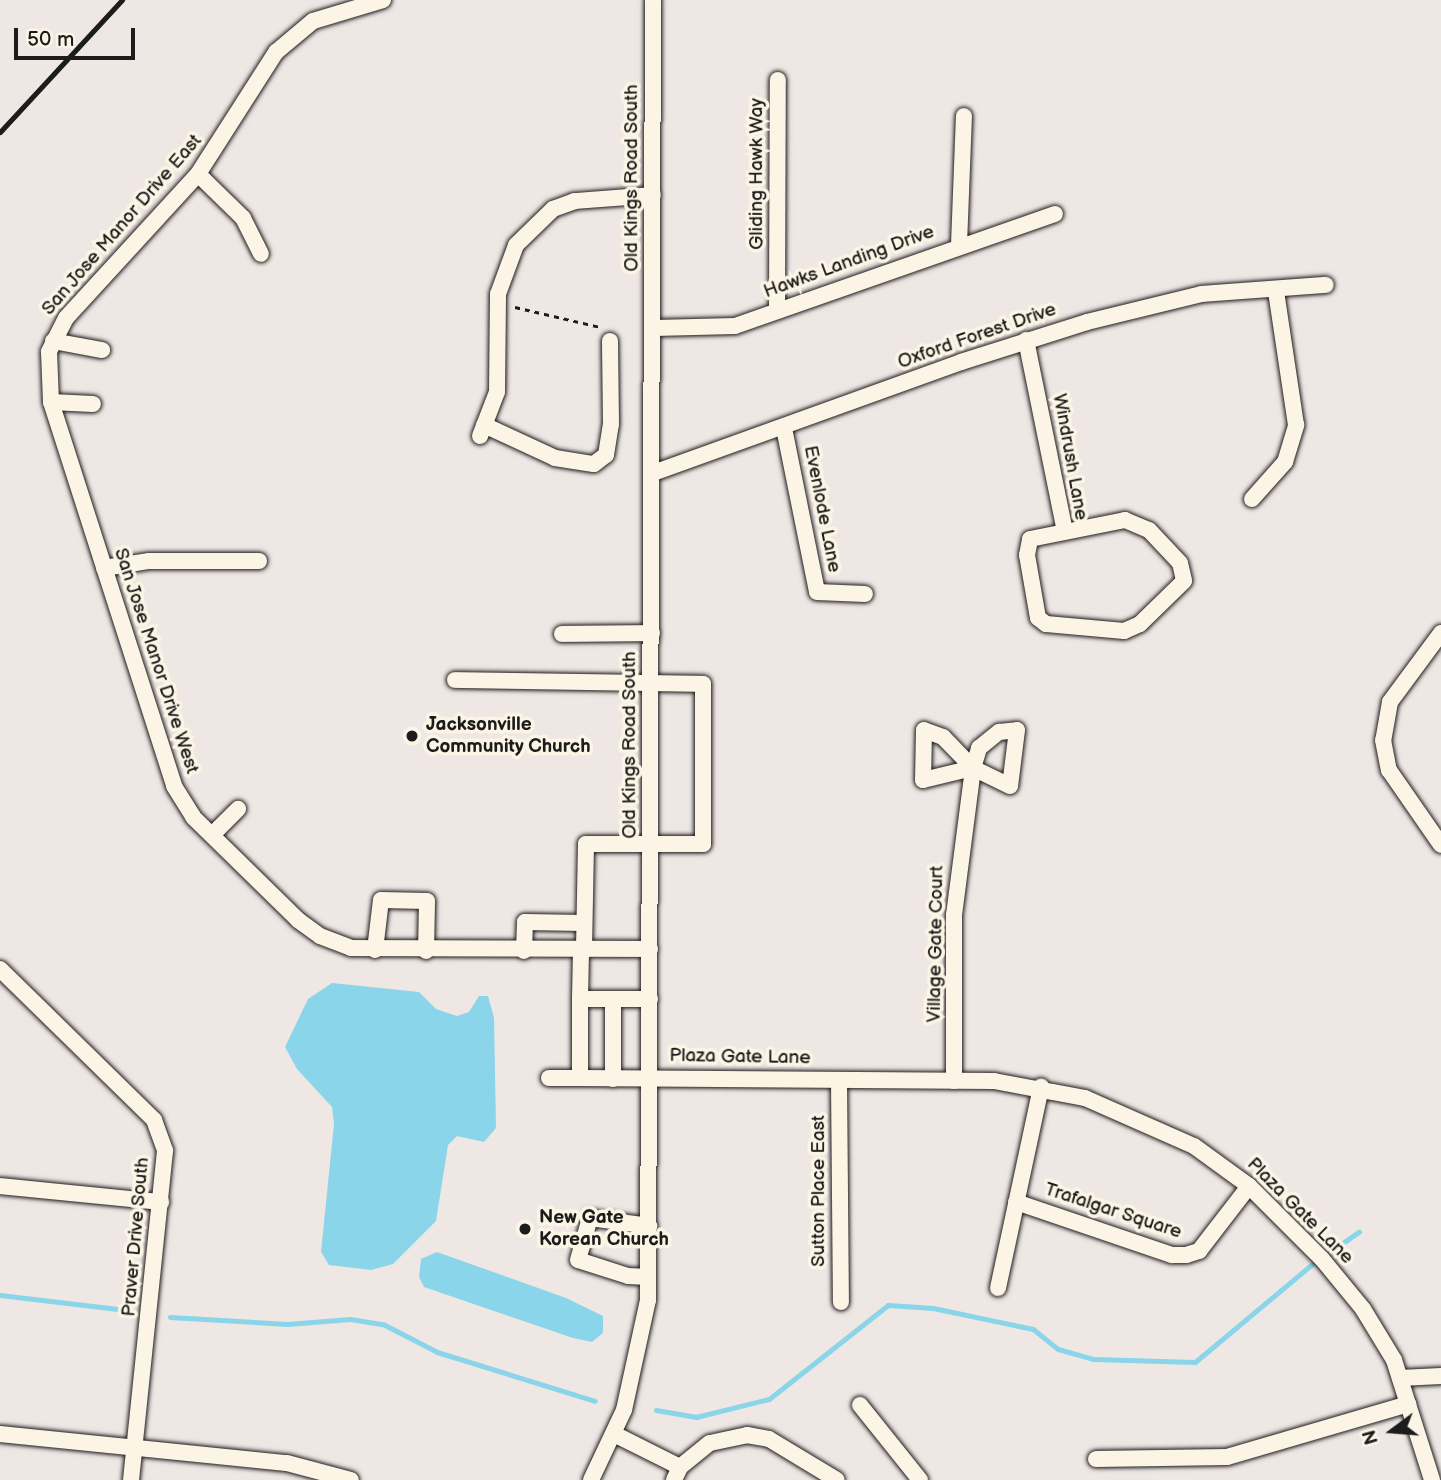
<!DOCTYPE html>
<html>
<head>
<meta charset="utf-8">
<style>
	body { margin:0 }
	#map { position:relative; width:1441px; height:1480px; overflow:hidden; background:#eee7e4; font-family:"Balsamiq Sans",sans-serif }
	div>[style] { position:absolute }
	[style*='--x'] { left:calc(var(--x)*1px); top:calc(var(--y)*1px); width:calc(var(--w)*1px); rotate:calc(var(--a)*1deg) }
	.water>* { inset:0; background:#8ad5ea }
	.stream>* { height:5px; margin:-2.5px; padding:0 2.5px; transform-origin:2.5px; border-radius:2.5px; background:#8ad5ea }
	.path>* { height:2.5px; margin-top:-1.25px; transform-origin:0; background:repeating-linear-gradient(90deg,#1c1c1c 0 5px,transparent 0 10px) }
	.roads { filter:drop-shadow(0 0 2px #1c1c1c) drop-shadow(0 0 2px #1c1c1c) }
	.minor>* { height:16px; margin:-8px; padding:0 8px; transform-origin:8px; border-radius:8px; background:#fcf5e5 }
	.rail>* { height:5px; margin:-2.5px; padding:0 2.5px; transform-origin:2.5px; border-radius:2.5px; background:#1c1c1c }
	.dots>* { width:19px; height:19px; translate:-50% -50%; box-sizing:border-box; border:4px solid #fcf5e5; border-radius:50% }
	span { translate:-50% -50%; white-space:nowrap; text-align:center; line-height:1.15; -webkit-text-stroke:7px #fcf5e5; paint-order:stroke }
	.street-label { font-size:19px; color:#1c1c1c }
	.poi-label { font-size:19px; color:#1c1c1c; font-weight:700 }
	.left { translate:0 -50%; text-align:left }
	.north { position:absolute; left:1357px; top:1396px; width:70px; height:70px; -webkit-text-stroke:5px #fcf5e5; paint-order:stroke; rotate:254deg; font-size:19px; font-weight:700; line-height:28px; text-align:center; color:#1c1c1c }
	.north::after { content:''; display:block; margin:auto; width:24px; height:32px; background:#1c1c1c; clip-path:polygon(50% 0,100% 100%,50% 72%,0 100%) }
	.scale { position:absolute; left:14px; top:28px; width:121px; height:32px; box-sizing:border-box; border:4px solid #1c1c1c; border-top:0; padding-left:9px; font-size:21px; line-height:24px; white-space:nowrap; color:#1c1c1c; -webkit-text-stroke:5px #fcf5e5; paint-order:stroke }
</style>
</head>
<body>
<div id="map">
	<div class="water">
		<i style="clip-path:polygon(332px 983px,419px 992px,436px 1009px,457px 1016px,469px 1012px,479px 996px,488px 996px,494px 1018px,496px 1128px,484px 1142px,457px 1136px,448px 1145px,436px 1221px,393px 1264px,371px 1270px,329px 1265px,321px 1252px,334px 1124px,332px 1107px,297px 1069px,285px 1047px,308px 999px)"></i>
		<i style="clip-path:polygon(437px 1252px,566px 1298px,603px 1316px,603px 1333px,592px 1342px,573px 1338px,424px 1287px,419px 1277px,421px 1259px)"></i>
	</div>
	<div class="stream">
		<i style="--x:1327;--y:1254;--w:39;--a:-35"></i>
		<i style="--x:0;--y:1295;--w:127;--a:6.8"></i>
		<i style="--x:170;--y:1317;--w:118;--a:3.4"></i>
		<i style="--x:288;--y:1324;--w:62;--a:-4.6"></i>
		<i style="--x:350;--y:1319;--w:33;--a:9"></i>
		<i style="--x:383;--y:1324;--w:61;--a:27.4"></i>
		<i style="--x:437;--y:1352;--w:165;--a:17.2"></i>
		<i style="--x:656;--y:1410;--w:41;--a:9.9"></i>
		<i style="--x:696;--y:1417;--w:75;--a:-13.9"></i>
		<i style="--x:769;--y:1399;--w:152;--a:-38.3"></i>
		<i style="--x:888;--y:1305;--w:45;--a:3.8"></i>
		<i style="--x:933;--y:1308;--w:102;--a:11.9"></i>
		<i style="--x:1033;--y:1329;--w:32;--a:39"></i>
		<i style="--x:1058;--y:1349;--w:37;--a:16"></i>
		<i style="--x:1094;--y:1359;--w:101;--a:1.7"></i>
		<i style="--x:1195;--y:1362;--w:153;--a:-39.9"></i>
	</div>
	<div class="path">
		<i style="--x:515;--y:307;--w:87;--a:13.2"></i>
	</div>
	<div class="roads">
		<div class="minor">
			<i style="--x:383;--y:0;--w:73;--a:163.3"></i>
			<i style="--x:313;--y:21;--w:48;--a:140"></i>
			<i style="--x:276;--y:52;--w:145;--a:122.6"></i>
			<i style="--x:198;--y:174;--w:195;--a:132.5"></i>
			<i style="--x:66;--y:318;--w:38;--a:117"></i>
			<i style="--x:49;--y:352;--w:50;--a:87.7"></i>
			<i style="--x:51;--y:402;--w:403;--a:72.2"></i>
			<i style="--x:174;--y:786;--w:36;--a:58"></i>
			<i style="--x:193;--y:817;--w:147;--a:44.4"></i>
			<i style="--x:298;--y:920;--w:27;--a:36"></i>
			<i style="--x:320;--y:936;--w:33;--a:21"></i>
			<i style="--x:351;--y:948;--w:299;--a:0.2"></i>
			<i style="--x:198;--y:174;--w:63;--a:44.4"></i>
			<i style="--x:243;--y:218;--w:40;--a:63.4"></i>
			<i style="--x:959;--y:245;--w:129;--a:-87.8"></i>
			<i style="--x:777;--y:310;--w:230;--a:-89.8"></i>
			<i style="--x:654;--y:328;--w:81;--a:-1.4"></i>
			<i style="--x:735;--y:326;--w:339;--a:-19.3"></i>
			<i style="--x:1026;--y:340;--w:195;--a:78.5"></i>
			<i style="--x:53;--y:341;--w:50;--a:10.4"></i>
			<i style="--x:51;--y:402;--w:42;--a:2.7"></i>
			<i style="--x:484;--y:425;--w:78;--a:24.9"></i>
			<i style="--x:555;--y:458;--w:39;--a:9"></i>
			<i style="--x:594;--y:464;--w:15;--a:-37"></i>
			<i style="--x:606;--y:455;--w:31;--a:-81"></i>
			<i style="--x:611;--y:424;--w:83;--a:-90.7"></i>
			<i style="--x:784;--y:428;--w:167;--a:78.6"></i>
			<i style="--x:817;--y:592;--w:48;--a:2.4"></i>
			<i style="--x:480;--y:436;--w:47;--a:-68.9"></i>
			<i style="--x:497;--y:392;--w:98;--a:-89.4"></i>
			<i style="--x:498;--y:294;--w:52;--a:-69.8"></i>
			<i style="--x:516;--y:245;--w:52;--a:-44.2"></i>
			<i style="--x:553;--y:209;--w:23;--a:-20"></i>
			<i style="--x:575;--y:201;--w:78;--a:-4.4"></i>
			<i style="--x:653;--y:473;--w:327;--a:-19.8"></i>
			<i style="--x:961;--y:362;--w:132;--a:-17.6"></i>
			<i style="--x:1087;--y:322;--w:118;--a:-13.7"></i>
			<i style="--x:1202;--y:294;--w:124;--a:-4.2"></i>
			<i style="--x:1252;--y:499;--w:50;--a:-48.3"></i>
			<i style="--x:1285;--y:462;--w:39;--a:-73"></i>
			<i style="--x:1296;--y:425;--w:135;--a:-98.5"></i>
			<i style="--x:1125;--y:520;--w:26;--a:23"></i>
			<i style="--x:1149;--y:530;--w:45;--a:46.8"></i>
			<i style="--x:1180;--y:563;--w:18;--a:77"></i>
			<i style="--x:1184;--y:581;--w:62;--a:135.7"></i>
			<i style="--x:1140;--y:624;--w:17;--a:156"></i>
			<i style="--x:1124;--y:631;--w:78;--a:-174.9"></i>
			<i style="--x:1046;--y:624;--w:10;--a:-143"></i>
			<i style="--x:1038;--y:618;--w:64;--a:-99.9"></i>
			<i style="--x:1027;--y:555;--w:16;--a:-79"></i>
			<i style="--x:1030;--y:539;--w:97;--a:-11.3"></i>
			<i style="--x:104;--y:568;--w:46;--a:-8.8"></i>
			<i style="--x:149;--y:561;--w:110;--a:0"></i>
			<i style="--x:1441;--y:633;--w:86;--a:126.5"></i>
			<i style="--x:1390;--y:702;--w:39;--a:100"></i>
			<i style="--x:1383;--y:740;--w:31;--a:79"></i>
			<i style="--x:1389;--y:770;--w:91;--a:55.3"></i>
			<i style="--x:562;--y:634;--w:90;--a:-0.6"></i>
			<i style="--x:455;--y:680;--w:248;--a:0.9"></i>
			<i style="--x:703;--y:684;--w:160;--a:90"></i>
			<i style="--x:703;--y:844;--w:117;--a:180"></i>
			<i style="--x:586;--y:844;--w:107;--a:91.1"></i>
			<i style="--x:212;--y:835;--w:37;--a:-45"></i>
			<i style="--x:375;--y:950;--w:50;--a:-83.2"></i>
			<i style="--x:381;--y:900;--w:46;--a:1.2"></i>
			<i style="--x:427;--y:901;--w:50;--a:91.1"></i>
			<i style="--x:524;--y:951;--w:29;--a:-88"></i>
			<i style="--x:525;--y:922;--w:59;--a:1"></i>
			<i style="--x:581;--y:951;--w:48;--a:91.2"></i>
			<i style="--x:580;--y:999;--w:70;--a:0"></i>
			<i style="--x:0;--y:969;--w:216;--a:44.4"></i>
			<i style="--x:154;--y:1120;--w:33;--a:70"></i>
			<i style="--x:165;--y:1151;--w:331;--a:95.9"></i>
			<i style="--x:580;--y:999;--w:79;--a:90"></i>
			<i style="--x:580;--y:1078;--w:414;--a:0.4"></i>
			<i style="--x:994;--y:1081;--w:93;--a:10.6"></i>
			<i style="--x:1085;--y:1098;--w:119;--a:23.8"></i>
			<i style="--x:1194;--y:1146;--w:68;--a:36"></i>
			<i style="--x:1249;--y:1186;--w:103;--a:45"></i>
			<i style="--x:1322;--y:1259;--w:65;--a:50.6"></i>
			<i style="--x:1363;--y:1309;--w:60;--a:58.7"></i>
			<i style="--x:1394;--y:1360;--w:126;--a:72.4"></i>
			<i style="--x:549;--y:1078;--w:31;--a:0"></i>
			<i style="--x:613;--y:1079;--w:79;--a:-90"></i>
			<i style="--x:839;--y:1080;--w:222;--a:89.5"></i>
			<i style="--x:954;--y:1081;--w:166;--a:-90"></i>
			<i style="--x:954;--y:915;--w:148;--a:-82.6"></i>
			<i style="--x:973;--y:768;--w:21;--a:-73"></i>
			<i style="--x:979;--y:748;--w:26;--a:-39"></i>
			<i style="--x:999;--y:732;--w:18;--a:-6"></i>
			<i style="--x:1017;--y:730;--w:56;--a:97.1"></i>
			<i style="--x:1010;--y:786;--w:41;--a:-154.1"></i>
			<i style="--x:973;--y:768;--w:43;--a:-134.1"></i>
			<i style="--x:943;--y:737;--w:20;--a:-160"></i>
			<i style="--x:924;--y:730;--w:50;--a:91.1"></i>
			<i style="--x:923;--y:780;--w:51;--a:-13.5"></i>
			<i style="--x:0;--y:1186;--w:162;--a:5.7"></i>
			<i style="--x:1016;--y:1202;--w:165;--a:18.8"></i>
			<i style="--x:1172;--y:1255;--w:14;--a:0"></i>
			<i style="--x:1186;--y:1255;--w:14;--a:-17"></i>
			<i style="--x:1199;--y:1251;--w:82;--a:-52.4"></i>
			<i style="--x:648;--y:1277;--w:20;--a:-177"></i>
			<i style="--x:628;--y:1276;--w:52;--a:-162.3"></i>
			<i style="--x:578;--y:1260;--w:44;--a:-74.1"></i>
			<i style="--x:590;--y:1218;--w:60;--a:7.7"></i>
			<i style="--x:998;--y:1288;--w:206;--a:-77.9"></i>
			<i style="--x:1400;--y:1378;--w:41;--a:-2.8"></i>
			<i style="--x:860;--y:1405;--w:96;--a:51.3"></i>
			<i style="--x:0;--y:1434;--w:288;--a:5.8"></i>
			<i style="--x:287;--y:1463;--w:66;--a:14.9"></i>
			<i style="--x:614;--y:1434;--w:74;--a:26.6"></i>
			<i style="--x:1096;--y:1459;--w:131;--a:-0.9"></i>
			<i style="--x:1227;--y:1457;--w:189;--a:-16.3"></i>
			<i style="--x:591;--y:1480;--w:77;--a:-64.8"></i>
			<i style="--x:624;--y:1410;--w:113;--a:-77.7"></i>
			<i style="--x:648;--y:1300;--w:1300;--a:-89.78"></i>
			<i style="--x:674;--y:1480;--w:14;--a:-65"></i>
			<i style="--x:680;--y:1467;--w:38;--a:-39"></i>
			<i style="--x:710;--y:1443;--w:38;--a:-12"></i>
			<i style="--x:747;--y:1435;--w:22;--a:10"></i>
			<i style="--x:769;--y:1439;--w:79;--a:31.1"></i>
		</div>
	</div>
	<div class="rail">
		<i style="--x:0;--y:132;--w:180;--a:-47.3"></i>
	</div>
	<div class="dots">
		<i style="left:412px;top:736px;background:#1c1c1c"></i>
		<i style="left:525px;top:1229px;background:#1c1c1c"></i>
	</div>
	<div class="street-label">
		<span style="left:757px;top:174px;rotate:-90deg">Gliding Hawk Way</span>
		<span style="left:632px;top:178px;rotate:-90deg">Old Kings Road South</span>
		<span style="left:122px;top:225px;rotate:-49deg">San Jose Manor Drive East</span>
		<span style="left:849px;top:262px;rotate:-20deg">Hawks Landing Drive</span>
		<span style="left:977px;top:336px;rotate:-19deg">Oxford Forest Drive</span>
		<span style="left:1070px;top:457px;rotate:80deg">Windrush Lane</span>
		<span style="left:822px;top:509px;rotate:79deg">Evenlode Lane</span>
		<span style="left:156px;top:661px;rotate:72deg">San Jose Manor Drive West</span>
		<span style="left:630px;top:745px;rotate:-90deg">Old Kings Road South</span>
		<span style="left:936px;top:944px;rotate:-89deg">Village Gate Court</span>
		<span style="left:740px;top:1057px;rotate:1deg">Plaza Gate Lane</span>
		<span style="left:819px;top:1191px;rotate:-90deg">Sutton Place East</span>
		<span style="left:1113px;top:1211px;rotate:18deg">Trafalgar Square</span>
		<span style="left:1300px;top:1211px;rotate:45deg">Plaza Gate Lane</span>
		<span style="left:136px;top:1237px;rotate:-85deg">Praver Drive South</span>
	</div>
	<div class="poi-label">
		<span class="left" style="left:426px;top:736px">Jacksonville<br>Community Church</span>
		<span class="left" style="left:539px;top:1229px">New Gate<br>Korean Church</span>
	</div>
	<div class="north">N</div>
	<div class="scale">50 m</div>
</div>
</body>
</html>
